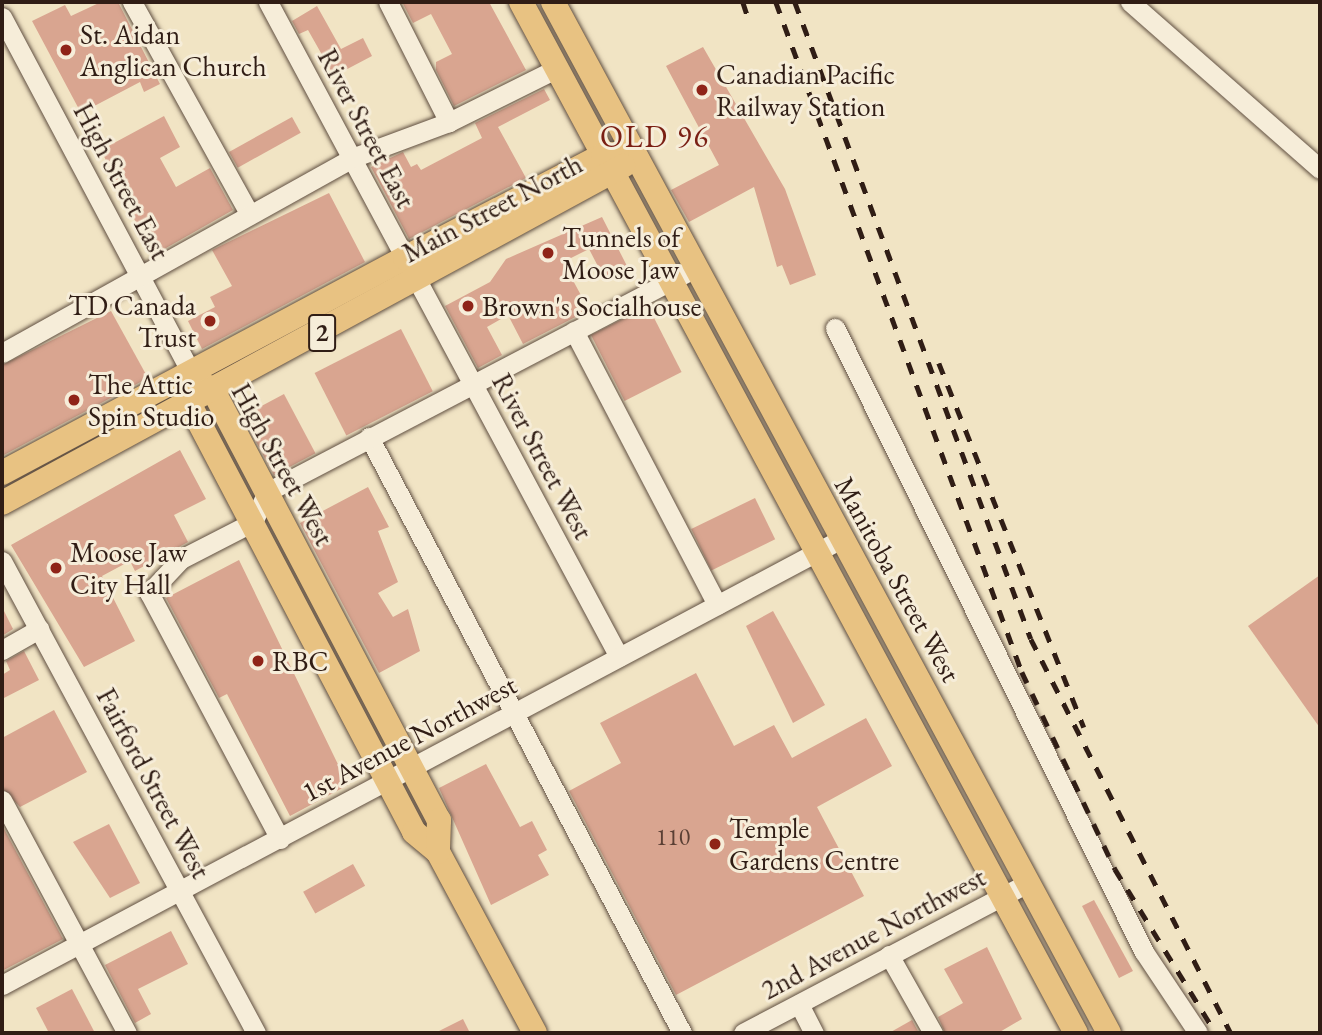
<!DOCTYPE html>
<html>
<head>
<meta charset="utf-8">
<style>
	body { margin:0 }
	#map { position:relative; width:1322px; height:1035px; overflow:hidden; background:#f1e4c4; font-family:"EB Garamond",serif }
	div>[style] { position:absolute }
	[style*='--x'] { left:calc(var(--x)*1px); top:calc(var(--y)*1px); width:calc(var(--w)*1px); rotate:calc(var(--a)*1deg) }
	.building>* { inset:0; background:#d9a590; transform-origin:0 0 }
	.roads { filter:drop-shadow(0 0 2px #604f41) drop-shadow(0 0 2px #604f41) }
	.minor>* { height:19px; margin:-9.5px; padding:0 9.5px; transform-origin:9.5px; border-radius:9.5px; background:#f6edd9 }
	.major>* { height:24px; margin:-12px; padding:0 12px; transform-origin:12px; border-radius:12px; background:#e8c282 }
	.rail>* { height:4.5px; margin-top:-2.25px; transform-origin:0; background:repeating-linear-gradient(90deg,#301d15 0 12px,transparent 0 24px) }
	.dots>* { width:19px; height:19px; translate:-50% -50%; box-sizing:border-box; border:4px solid #f6edd9; border-radius:50% }
	span { translate:-50% -50%; white-space:nowrap; text-align:center; line-height:1.15; -webkit-text-stroke:6px #f6edd9; paint-order:stroke }
	.number-label { font-size:24px; color:#5a3f34 }
	.number-label span { -webkit-text-stroke-width:0 }
	.shield-label span { padding:2px 5px; background:#f6edd9; border:2px solid; border-radius:5px; -webkit-text-stroke-width:0 }
	.shield-label { font-size:26px; color:#301d15; font-weight:700 }
	.poi-label { font-size:28px; color:#301d15 }
	.left { translate:0 -50%; text-align:left }
	.right { translate:-100% -50%; text-align:right }
	.street-label { font-size:28px; color:#301d15 }
	.neighbourhood-label { font-size:30px; color:#7a1f14; letter-spacing:2px }
	.frame { position:absolute; inset:0; border:4px solid #301d15; pointer-events:none }
</style>
</head>
<body>
<div id="map">
	<div class="building">
		<i style="clip-path:polygon(101px 2px,118px 2px,160px 84px,144px 92px,140px 82px,81px 113px,32px 21px,65px 5px,71px 16px)"></i>
		<i style="clip-path:polygon(402px 2px,489px 2px,526px 70px,454px 106px,436px 70px,436px 62px,452px 54px,431px 14px,413px 23px)"></i>
		<i style="clip-path:polygon(317px 6px,341px 49px,363px 38px,372px 56px,334px 76px,308px 30px,299px 34px,292px 21px)"></i>
		<i style="clip-path:polygon(703px 47px,785px 189px,816px 275px,790px 285px,782px 265px,777px 267px,754px 187px,689px 222px,671px 190px,719px 165px,666px 66px)"></i>
		<i style="clip-path:polygon(544px 89px,550px 100px,498px 127px,526px 178px,409px 239px,371px 167px,403px 152px,411px 167px,417px 164px,421px 170px,482px 138px,475px 123px)"></i>
		<i style="clip-path:polygon(164px 116px,180px 147px,160px 158px,176px 187px,210px 168px,233px 210px,152px 256px,101px 150px)"></i>
		<i style="left:292px;top:117px;width:18px;height:72px;rotate:61deg"></i>
		<i style="clip-path:polygon(329px 193px,365px 262px,202px 349px,188px 321px,215px 307px,210px 297px,232px 286px,212px 250px)"></i>
		<i style="clip-path:polygon(602px 217px,627px 266px,604px 278px,589px 249px,563px 262px,589px 310px,523px 344px,508px 315px,487px 327px,502px 355px,478px 368px,445px 306px,490px 282px,506px 259px)"></i>
		<i style="left:648px;top:306px;width:74px;height:64px;rotate:63deg"></i>
		<i style="clip-path:polygon(111px 311px,148px 378px,2px 456px,2px 365px)"></i>
		<i style="left:401px;top:329px;width:70px;height:97px;rotate:63deg"></i>
		<i style="left:284px;top:394px;width:67px;height:47px;rotate:62deg"></i>
		<i style="clip-path:polygon(180px 450px,206px 499px,174px 515px,188px 542px,135px 571px,130px 561px,102px 576px,135px 641px,84px 667px,11px 545px)"></i>
		<i style="clip-path:polygon(368px 487px,389px 527px,378px 531px,398px 582px,378px 593px,393px 617px,408px 609px,420px 651px,379px 673px,300px 523px)"></i>
		<i style="left:755px;top:498px;width:46px;height:71px;rotate:64deg"></i>
		<i style="clip-path:polygon(239px 560px,348px 785px,290px 816px,227px 694px,219px 698px,166px 598px)"></i>
		<i style="clip-path:polygon(1320px 575px,1320px 728px,1248px 626px)"></i>
		<i style="clip-path:polygon(2px 607px,13px 629px,2px 636px)"></i>
		<i style="clip-path:polygon(773px 611px,825px 705px,793px 723px,746px 626px)"></i>
		<i style="clip-path:polygon(24px 651px,39px 680px,2px 699px,2px 675px,10px 670px,6px 661px)"></i>
		<i style="clip-path:polygon(696px 673px,734px 746px,774px 725px,792px 758px,866px 718px,892px 766px,817px 807px,864px 896px,676px 995px,569px 791px,621px 763px,600px 723px)"></i>
		<i style="clip-path:polygon(54px 710px,87px 772px,20px 807px,2px 788px,2px 738px)"></i>
		<i style="clip-path:polygon(486px 764px,520px 827px,532px 821px,547px 850px,538px 855px,549px 875px,491px 905px,439px 788px)"></i>
		<i style="clip-path:polygon(109px 824px,140px 883px,110px 898px,73px 842px)"></i>
		<i style="clip-path:polygon(2px 825px,63px 939px,2px 971px)"></i>
		<i style="left:353px;top:864px;width:25px;height:57px;rotate:61deg"></i>
		<i style="clip-path:polygon(1094px 900px,1133px 971px,1119px 978px,1082px 906px)"></i>
		<i style="clip-path:polygon(171px 931px,188px 964px,138px 989px,151px 1014px,135px 1023px,105px 965px)"></i>
		<i style="clip-path:polygon(987px 947px,1022px 1019px,998px 1033px,945px 1033px,938px 1017px,963px 1003px,944px 969px)"></i>
		<i style="clip-path:polygon(72px 989px,95px 1033px,49px 1033px,36px 1008px)"></i>
		<i style="clip-path:polygon(463px 1019px,470px 1033px,435px 1033px)"></i>
		<i style="clip-path:polygon(912px 1020px,919px 1033px,889px 1033px)"></i>
	</div>
	<div class="roads">
		<div class="minor">
			<i style="--x:132;--y:2;--w:241;--a:61"></i>
			<i style="--x:268;--y:2;--w:743;--a:61.81"></i>
			<i style="--x:388;--y:2;--w:135;--a:63.1"></i>
			<i style="--x:1130;--y:2;--w:253;--a:41.3"></i>
			<i style="--x:2;--y:17;--w:403;--a:62"></i>
			<i style="--x:835;--y:328;--w:696;--a:63.66"></i>
			<i style="--x:1144;--y:952;--w:97;--a:56.3"></i>
			<i style="--x:574;--y:331;--w:309;--a:62.4"></i>
			<i style="--x:2;--y:353;--w:401;--a:-29.1"></i>
			<i style="--x:352;--y:158;--w:103;--a:-20.4"></i>
			<i style="--x:449;--y:122;--w:119;--a:-26.4"></i>
			<i style="--x:369;--y:437;--w:673;--a:62.29"></i>
			<i style="--x:2;--y:561;--w:536;--a:61.71"></i>
			<i style="--x:2;--y:650;--w:43;--a:-29.6"></i>
			<i style="--x:2;--y:800;--w:264;--a:61.8"></i>
			<i style="--x:280;--y:839;--w:279;--a:-118"></i>
			<i style="--x:149;--y:593;--w:47;--a:-46.7"></i>
			<i style="--x:181;--y:559;--w:81;--a:-27.2"></i>
			<i style="--x:253;--y:522;--w:33;--a:-65"></i>
			<i style="--x:267;--y:492;--w:485;--a:-27.6"></i>
			<i style="--x:889;--y:955;--w:90;--a:60.6"></i>
			<i style="--x:2;--y:985;--w:950;--a:-27.99"></i>
			<i style="--x:799;--y:1004;--w:33;--a:63"></i>
			<i style="--x:743;--y:1033;--w:323;--a:-27.8"></i>
		</div>
		<div class="major">
			<i style="--x:521;--y:2;--w:1171;--a:61.71"></i>
			<i style="--x:553;--y:2;--w:1171;--a:61.66"></i>
			<i style="--x:191;--y:373;--w:32;--a:92"></i>
			<i style="--x:190;--y:405;--w:482;--a:62.3"></i>
			<i style="--x:414;--y:832;--w:31;--a:40"></i>
			<i style="--x:438;--y:852;--w:205;--a:61.8"></i>
			<i style="--x:202;--y:383;--w:15;--a:37"></i>
			<i style="--x:214;--y:392;--w:484;--a:62.3"></i>
			<i style="--x:439;--y:820;--w:32;--a:92"></i>
			<i style="--x:2;--y:473;--w:457;--a:-28.1"></i>
			<i style="--x:405;--y:258;--w:223;--a:-27.5"></i>
			<i style="--x:603;--y:155;--w:14;--a:-4"></i>
			<i style="--x:2;--y:503;--w:707;--a:-28.49"></i>
		</div>
	</div>
	<div class="rail">
		<i style="--x:743;--y:2;--w:16;--a:72"></i>
		<i style="--x:776;--y:2;--w:714;--a:69.84"></i>
		<i style="--x:1022;--y:672;--w:218;--a:64.7"></i>
		<i style="--x:1115;--y:869;--w:193;--a:58.4"></i>
		<i style="--x:795;--y:2;--w:679;--a:69.67"></i>
		<i style="--x:1031;--y:639;--w:442;--a:63.1"></i>
		<i style="--x:939;--y:363;--w:392;--a:68.3"></i>
	</div>
	<div class="dots">
		<i style="left:66px;top:50px;background:#8f2418"></i>
		<i style="left:702px;top:90px;background:#8f2418"></i>
		<i style="left:548px;top:253px;background:#8f2418"></i>
		<i style="left:468px;top:306px;background:#8f2418"></i>
		<i style="left:210px;top:321px;background:#8f2418"></i>
		<i style="left:74px;top:400px;background:#8f2418"></i>
		<i style="left:56px;top:568px;background:#8f2418"></i>
		<i style="left:258px;top:661px;background:#8f2418"></i>
		<i style="left:715px;top:844px;background:#8f2418"></i>
	</div>
	<div class="number-label">
		<span style="left:673px;top:837px">110</span>
	</div>
	<div class="shield-label">
		<span style="left:322px;top:333px">2</span>
	</div>
	<div class="poi-label">
		<span class="left" style="left:80px;top:50px">St. Aidan<br>Anglican Church</span>
		<span class="left" style="left:716px;top:90px">Canadian Pacific<br>Railway Station</span>
		<span class="left" style="left:562px;top:253px">Tunnels of<br>Moose Jaw</span>
		<span class="right" style="left:196px;top:321px">TD Canada<br>Trust</span>
		<span class="left" style="left:482px;top:306px">Brown's Socialhouse</span>
		<span class="left" style="left:88px;top:400px">The Attic<br>Spin Studio</span>
		<span class="left" style="left:70px;top:568px">Moose Jaw<br>City Hall</span>
		<span class="left" style="left:272px;top:661px">RBC</span>
		<span class="left" style="left:729px;top:844px">Temple<br>Gardens Centre</span>
	</div>
	<div class="street-label">
		<span style="left:367px;top:128px;rotate:62deg">River Street East</span>
		<span style="left:122px;top:181px;rotate:62deg">High Street East</span>
		<span style="left:492px;top:208px;rotate:-28deg">Main Street North</span>
		<span style="left:543px;top:456px;rotate:62deg">River Street West</span>
		<span style="left:283px;top:464px;rotate:61deg">High Street West</span>
		<span style="left:898px;top:579px;rotate:61deg">Manitoba Street West</span>
		<span style="left:409px;top:738px;rotate:-28deg">1st Avenue Northwest</span>
		<span style="left:154px;top:783px;rotate:62deg">Fairford Street West</span>
		<span style="left:873px;top:933px;rotate:-28deg">2nd Avenue Northwest</span>
	</div>
	<div class="neighbourhood-label">
		<span style="left:655px;top:137px">OLD 96</span>
	</div>
	<div class="frame"></div>
</div>
</body>
</html>
